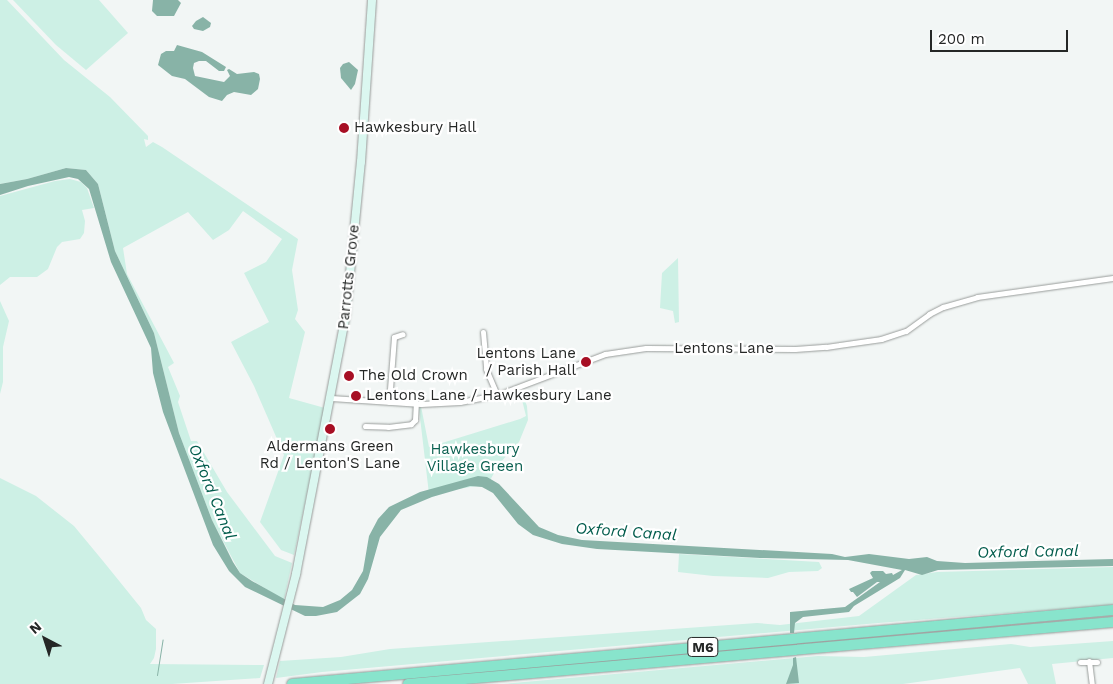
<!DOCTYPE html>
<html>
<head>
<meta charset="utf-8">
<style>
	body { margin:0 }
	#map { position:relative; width:1113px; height:684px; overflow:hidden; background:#f2f6f5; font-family:"Work Sans",sans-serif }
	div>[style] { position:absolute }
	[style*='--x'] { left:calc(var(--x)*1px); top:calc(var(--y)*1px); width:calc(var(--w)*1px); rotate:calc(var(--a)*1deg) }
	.green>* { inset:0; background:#cdf0e5 }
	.water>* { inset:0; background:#88b3a7 }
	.stream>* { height:1px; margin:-0.5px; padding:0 0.5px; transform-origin:0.5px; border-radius:0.5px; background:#88b3a7 }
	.roads { filter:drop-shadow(0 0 1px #989c9a) drop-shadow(0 0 1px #989c9a) }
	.minor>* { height:5px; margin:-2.5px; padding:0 2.5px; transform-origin:2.5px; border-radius:2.5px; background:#fff }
	.secondary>* { height:8px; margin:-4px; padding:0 4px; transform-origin:4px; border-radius:4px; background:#dbf7f0 }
	.motorway>* { height:10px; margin:-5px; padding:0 5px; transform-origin:5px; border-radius:5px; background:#88e4cc }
	.dots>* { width:14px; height:14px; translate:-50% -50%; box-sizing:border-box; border:2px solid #fff; border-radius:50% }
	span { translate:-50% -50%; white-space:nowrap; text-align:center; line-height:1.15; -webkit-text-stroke:4.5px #fff; paint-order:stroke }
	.shield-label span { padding:1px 4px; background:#fff; border:1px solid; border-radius:4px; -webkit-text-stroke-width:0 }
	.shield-label { font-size:14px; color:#252726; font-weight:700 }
	.poi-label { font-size:15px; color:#252726 }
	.left { translate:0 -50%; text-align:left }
	.right { translate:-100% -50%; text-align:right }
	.street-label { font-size:15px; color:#252726 }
	.park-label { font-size:15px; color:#0c6151 }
	.water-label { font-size:16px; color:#025c4c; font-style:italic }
	.north { position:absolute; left:20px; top:614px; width:50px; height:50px; -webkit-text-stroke:4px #fff; paint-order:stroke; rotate:320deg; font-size:14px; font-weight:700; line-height:20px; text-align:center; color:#252726 }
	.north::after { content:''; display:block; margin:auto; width:18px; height:22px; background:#252726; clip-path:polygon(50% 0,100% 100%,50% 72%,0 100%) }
	.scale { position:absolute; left:930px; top:30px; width:138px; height:22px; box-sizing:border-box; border:2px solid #252726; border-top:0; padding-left:6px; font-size:15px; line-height:18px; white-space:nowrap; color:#252726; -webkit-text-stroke:4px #fff; paint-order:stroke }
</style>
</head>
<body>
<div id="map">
	<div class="green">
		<i style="clip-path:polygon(0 0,7px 0,64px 60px,110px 97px,148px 136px,148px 140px,144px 139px,146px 147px,153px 142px,162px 147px,298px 239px,292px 270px,298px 310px,295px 319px,305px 332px,289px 398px,325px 408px,294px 555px,281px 550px,260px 522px,284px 455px,254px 386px,231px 342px,269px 322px,244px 273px,266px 262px,282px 239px,243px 211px,229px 230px,213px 240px,188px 212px,123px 248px,127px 274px,174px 363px,168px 367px,180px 396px,178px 402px,191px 441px,197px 441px,227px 492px,275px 556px,292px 563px,284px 600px,240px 573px,212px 520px,179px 433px,154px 333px,115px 251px,98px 184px,86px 170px,66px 168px,27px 179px,0 184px)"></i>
		<i style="clip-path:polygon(13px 0,99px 0,128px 33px,86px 70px,56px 45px)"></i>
		<i style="clip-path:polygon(70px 179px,81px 182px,87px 188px,94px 208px,82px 210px,85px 221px,84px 233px,80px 239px,62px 242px,57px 247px,48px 269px,37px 277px,10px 277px,0 285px,0 196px,55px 181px)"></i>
		<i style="clip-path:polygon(678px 258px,679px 322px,675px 323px,673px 311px,660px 308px,662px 273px)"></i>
		<i style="clip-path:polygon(0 301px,9px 321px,3px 347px,3px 382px,0 394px)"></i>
		<i style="clip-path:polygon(521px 391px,527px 406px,528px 420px,519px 442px,499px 464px,488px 484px,429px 494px,419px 409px,421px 406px,429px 447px,520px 419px,526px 416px,520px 392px)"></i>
		<i style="clip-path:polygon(0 478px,36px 496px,74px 526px,103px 561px,141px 608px,146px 620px,156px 629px,156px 649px,154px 658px,150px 664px,264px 665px,260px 678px,172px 684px,0 684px)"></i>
		<i style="clip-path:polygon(679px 554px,819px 562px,822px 568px,818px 571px,789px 572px,768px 578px,713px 576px,678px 572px)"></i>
		<i style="clip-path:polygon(1113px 567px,1113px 605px,878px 623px,322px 672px,276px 678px,280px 661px,341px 657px,390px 649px,757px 623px,780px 625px,859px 616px,916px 575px,937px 572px)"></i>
		<i style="clip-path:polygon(1113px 641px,1113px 658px,1052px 664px,1056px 684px,1028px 684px,1020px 668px,903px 684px,503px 684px,818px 656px,864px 657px,1011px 644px,1030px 647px)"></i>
	</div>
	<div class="water">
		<i style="clip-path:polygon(153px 0,178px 0,181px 3px,174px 16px,157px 16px,152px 11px)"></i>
		<i style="clip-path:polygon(203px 17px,211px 23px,210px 27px,203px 31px,194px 29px,192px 26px,196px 21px)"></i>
		<i style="clip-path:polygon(177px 45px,202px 52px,226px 67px,224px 71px,219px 71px,206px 61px,199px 61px,194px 63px,193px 68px,195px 76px,224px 82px,230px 76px,227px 70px,229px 69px,237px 74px,254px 72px,259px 74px,260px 79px,258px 89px,251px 95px,234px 92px,227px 95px,222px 101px,209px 97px,185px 79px,172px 76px,158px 65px,161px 54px,166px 51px,174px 51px)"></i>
		<i style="clip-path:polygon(349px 62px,358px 70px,355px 84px,351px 90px,341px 78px,340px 68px,343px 64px)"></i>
		<i style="clip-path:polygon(66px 168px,86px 170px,98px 184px,115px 251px,154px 333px,179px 433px,212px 520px,233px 562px,240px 573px,252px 581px,295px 605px,323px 607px,340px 600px,352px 590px,363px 571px,369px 536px,378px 519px,389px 507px,420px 492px,478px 476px,487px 477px,499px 484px,539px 527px,558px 535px,582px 540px,832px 554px,845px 557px,869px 554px,909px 559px,927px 557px,937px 561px,965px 563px,1113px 559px,1113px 566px,938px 570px,922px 575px,905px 570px,900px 578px,854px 606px,849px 612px,803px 617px,795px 623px,794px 633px,790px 633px,790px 612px,845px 607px,880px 582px,877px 582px,857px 597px,853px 592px,851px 592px,849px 589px,873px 578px,870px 573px,872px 571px,883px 571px,886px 574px,892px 573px,893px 575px,902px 570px,848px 560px,760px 558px,597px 549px,562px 544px,533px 535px,518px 524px,493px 493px,482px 487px,470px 486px,432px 497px,401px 510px,380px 537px,368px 579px,360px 594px,337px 612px,316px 616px,305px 616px,245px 587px,229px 571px,213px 545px,163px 412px,153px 373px,151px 348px,111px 262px,89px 189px,78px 179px,69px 177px,28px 186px,0 195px,0 184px,27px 179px)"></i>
		<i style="clip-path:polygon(796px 657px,799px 683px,786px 684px,793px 665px,793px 658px)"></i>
	</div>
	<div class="stream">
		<i style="--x:157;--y:675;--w:36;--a:-81"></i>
	</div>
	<div class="roads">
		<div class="minor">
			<i style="--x:483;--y:332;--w:37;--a:85"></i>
			<i style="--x:486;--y:369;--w:28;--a:67"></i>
			<i style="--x:331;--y:398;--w:90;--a:3.8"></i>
			<i style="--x:421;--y:404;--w:39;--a:-3"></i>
			<i style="--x:460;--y:402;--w:38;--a:-11"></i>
			<i style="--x:497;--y:395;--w:116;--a:-20.8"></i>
			<i style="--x:605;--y:354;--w:41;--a:-8.3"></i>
			<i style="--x:646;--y:348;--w:149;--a:0.4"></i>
			<i style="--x:795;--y:349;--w:31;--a:-4"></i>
			<i style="--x:826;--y:347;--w:56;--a:-8.3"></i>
			<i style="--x:881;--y:339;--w:26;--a:-18"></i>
			<i style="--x:906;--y:331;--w:29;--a:-36"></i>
			<i style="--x:929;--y:314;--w:16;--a:-27"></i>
			<i style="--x:943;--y:307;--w:35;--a:-16"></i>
			<i style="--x:977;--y:297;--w:137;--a:-8"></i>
			<i style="--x:389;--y:402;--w:65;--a:-85.6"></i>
			<i style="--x:394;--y:337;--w:9;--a:-18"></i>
			<i style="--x:365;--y:426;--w:23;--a:2"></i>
			<i style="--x:388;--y:427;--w:23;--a:-7"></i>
			<i style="--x:411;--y:424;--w:6;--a:-45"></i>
			<i style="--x:415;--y:420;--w:17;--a:-87"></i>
			<i style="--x:1089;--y:661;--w:23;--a:83"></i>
			<i style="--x:1080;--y:662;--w:17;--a:0"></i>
		</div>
		<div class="secondary">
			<i style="--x:268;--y:684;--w:114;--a:-75.7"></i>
			<i style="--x:296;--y:574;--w:265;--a:-79.1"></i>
			<i style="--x:346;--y:314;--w:153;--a:-84.4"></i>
			<i style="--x:361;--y:162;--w:162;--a:-86.1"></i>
		</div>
		<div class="motorway">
			<i style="--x:292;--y:684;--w:824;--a:-5.15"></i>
			<i style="--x:408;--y:684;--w:708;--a:-5.03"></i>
		</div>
	</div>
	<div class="dots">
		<i style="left:344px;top:128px;background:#a70f24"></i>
		<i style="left:586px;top:362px;background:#a70f24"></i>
		<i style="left:349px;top:376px;background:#a70f24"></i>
		<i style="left:356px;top:396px;background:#a70f24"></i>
		<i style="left:330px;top:429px;background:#a70f24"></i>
	</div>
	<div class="shield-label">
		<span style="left:703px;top:647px">M6</span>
	</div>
	<div class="poi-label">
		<span class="left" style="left:354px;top:128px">Hawkesbury Hall</span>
		<span class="right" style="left:576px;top:362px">Lentons Lane<br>/ Parish Hall</span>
		<span class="left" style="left:359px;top:376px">The Old Crown</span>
		<span class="left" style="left:366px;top:396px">Lentons Lane / Hawkesbury Lane</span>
		<span style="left:330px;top:455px">Aldermans Green<br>Rd / Lenton'S Lane</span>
	</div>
	<div class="street-label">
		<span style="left:349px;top:277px;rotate:-84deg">Parrotts Grove</span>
		<span style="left:724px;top:349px">Lentons Lane</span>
	</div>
	<div class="park-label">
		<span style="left:475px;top:458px">Hawkesbury<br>Village Green</span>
	</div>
	<div class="water-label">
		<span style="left:212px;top:492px;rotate:68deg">Oxford Canal</span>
		<span style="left:626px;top:532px;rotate:4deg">Oxford Canal</span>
		<span style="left:1028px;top:552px;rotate:-1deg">Oxford Canal</span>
	</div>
	<div class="north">N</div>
	<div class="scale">200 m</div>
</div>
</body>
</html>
